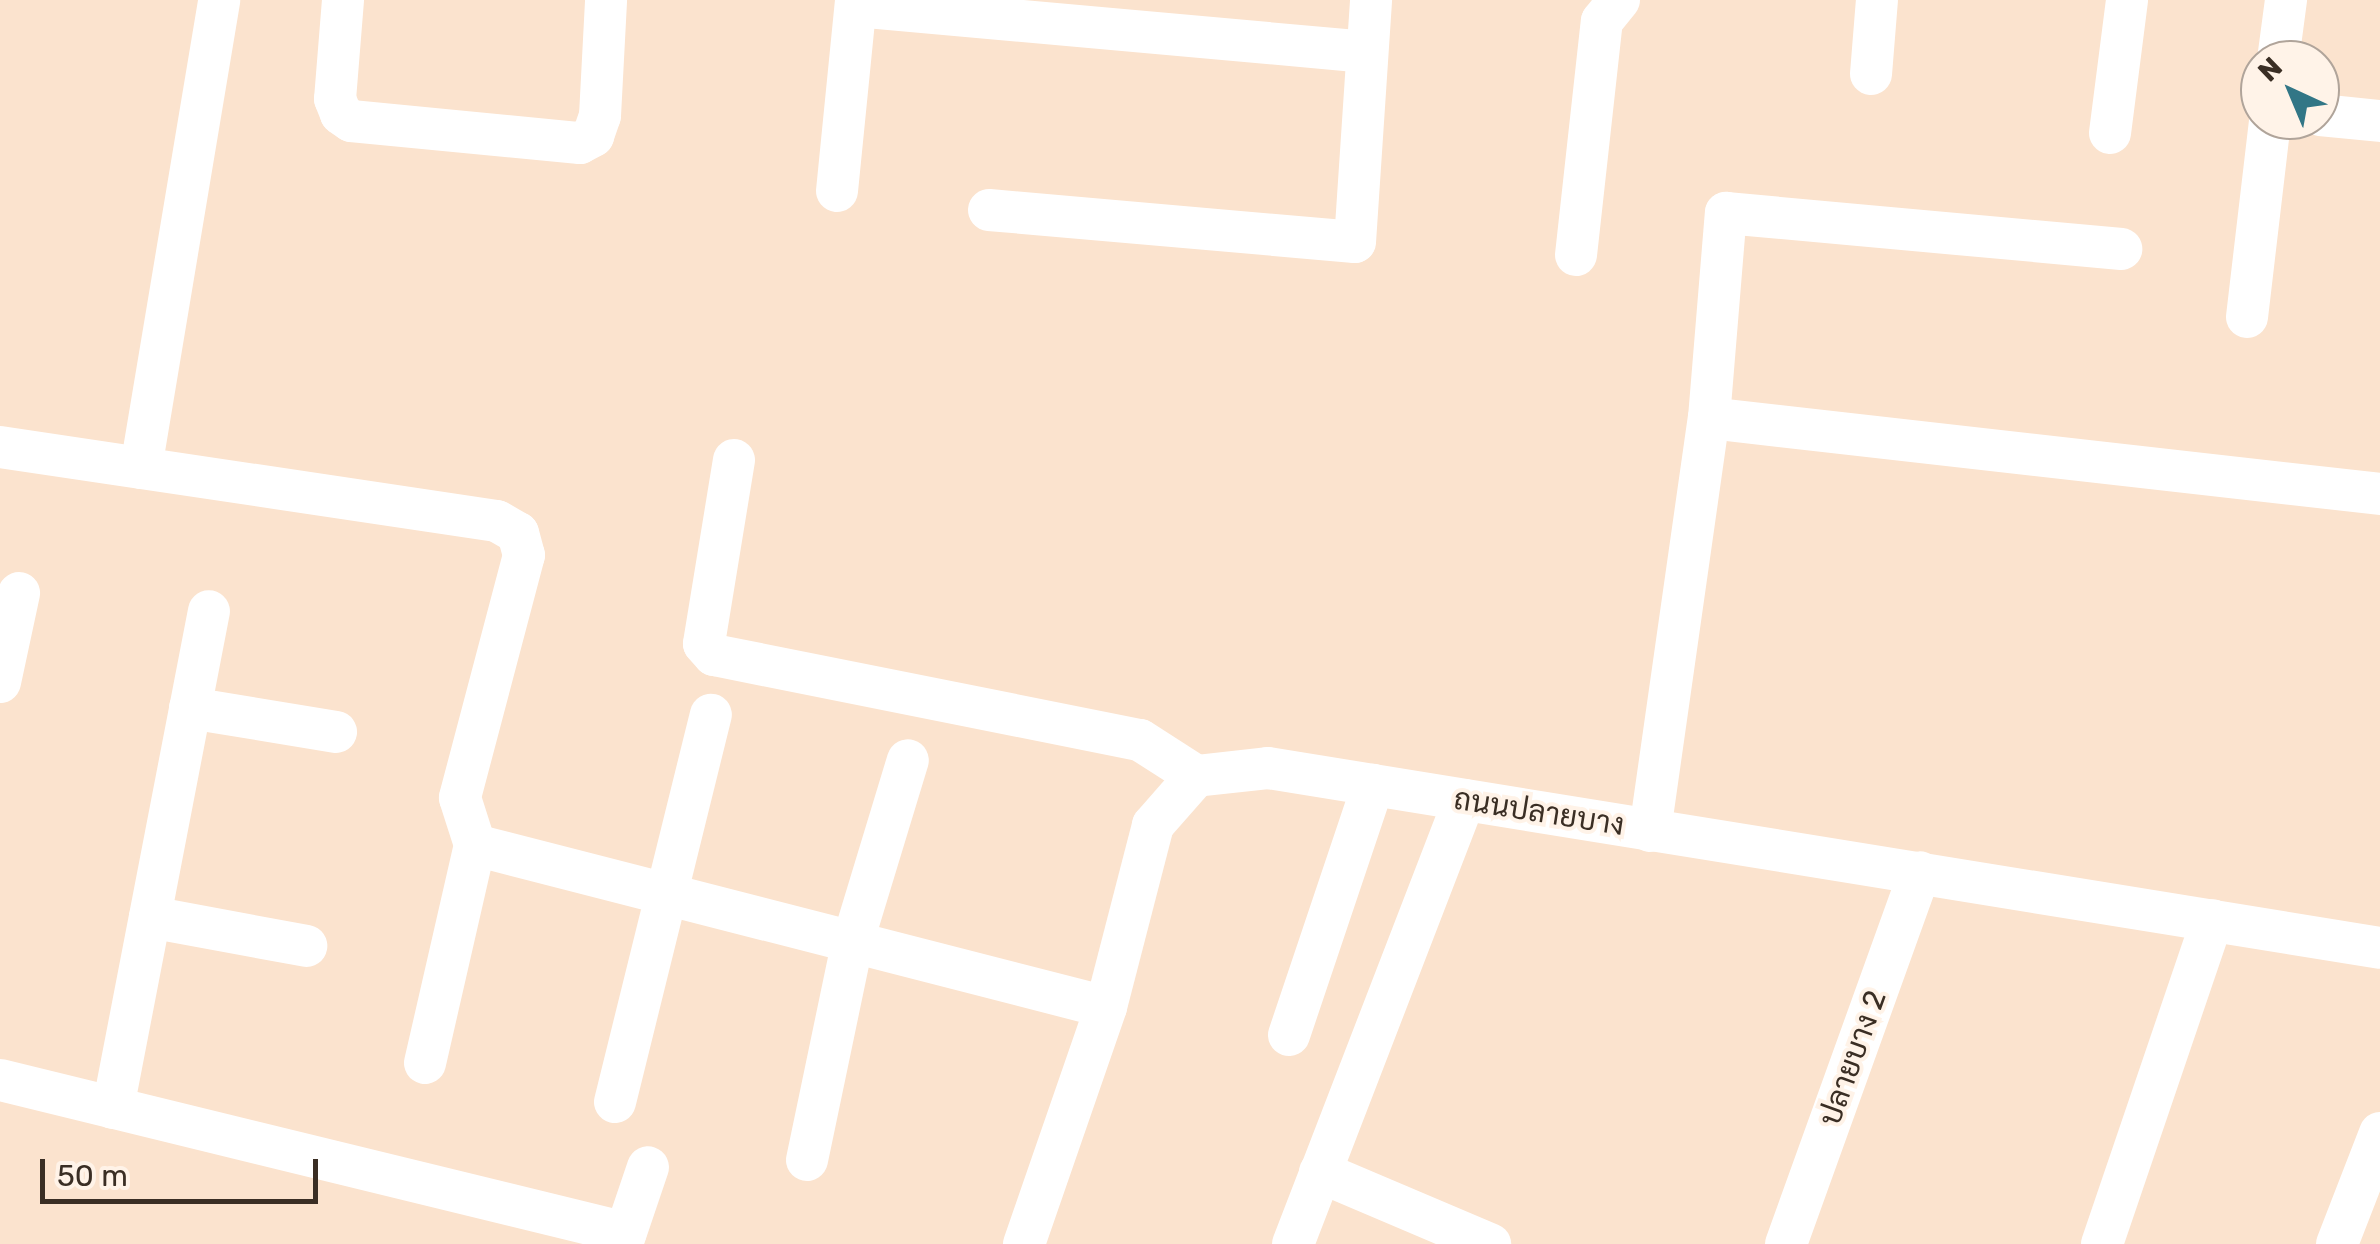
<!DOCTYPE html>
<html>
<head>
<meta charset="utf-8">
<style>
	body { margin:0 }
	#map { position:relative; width:2380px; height:1244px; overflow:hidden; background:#fbe3ce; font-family:Rubik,Sarabun,sans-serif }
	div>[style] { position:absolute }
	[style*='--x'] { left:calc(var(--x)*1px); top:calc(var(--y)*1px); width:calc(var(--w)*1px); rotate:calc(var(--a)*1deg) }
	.minor>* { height:42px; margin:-21px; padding:0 21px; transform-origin:21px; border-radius:21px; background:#fff }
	span { translate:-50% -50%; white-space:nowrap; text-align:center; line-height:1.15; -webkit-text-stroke:8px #fff3e8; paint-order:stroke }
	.street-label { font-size:30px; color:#3a2e24 }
	.north { position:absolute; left:2240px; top:40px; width:100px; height:100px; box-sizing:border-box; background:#fff3e8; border:2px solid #b0a49a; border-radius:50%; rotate:316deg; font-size:28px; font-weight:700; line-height:40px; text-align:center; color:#3a2e24 }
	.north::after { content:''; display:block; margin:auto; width:35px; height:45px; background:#327686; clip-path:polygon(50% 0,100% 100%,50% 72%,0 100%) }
	.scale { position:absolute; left:40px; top:1159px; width:278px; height:45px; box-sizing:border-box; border:5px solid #3a2e24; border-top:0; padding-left:12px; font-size:30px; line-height:35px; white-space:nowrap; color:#3a2e24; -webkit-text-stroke:8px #fff3e8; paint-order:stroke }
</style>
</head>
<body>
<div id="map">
	<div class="minor">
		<i style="--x:343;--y:0;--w:99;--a:94.6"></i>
		<i style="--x:335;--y:99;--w:16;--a:68"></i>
		<i style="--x:341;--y:114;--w:12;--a:35"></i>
		<i style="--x:351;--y:121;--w:230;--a:5.5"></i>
		<i style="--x:580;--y:143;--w:15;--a:-28"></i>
		<i style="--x:593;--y:136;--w:21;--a:-71"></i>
		<i style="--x:600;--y:116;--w:116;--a:-87"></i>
		<i style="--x:856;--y:6;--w:513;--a:5.14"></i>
		<i style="--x:2278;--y:60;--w:61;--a:-82.4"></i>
		<i style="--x:1871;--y:74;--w:74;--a:-85.4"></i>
		<i style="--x:2320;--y:115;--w:60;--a:5.7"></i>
		<i style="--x:2110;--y:133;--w:134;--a:-82.7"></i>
		<i style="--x:837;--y:191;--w:192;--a:-84.3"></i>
		<i style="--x:989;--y:210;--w:367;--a:5"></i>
		<i style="--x:1355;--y:242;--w:243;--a:-86.2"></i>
		<i style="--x:1576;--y:255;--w:235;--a:-83.7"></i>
		<i style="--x:1602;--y:21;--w:27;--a:-51"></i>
		<i style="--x:2247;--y:317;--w:198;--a:-83.3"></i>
		<i style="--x:1709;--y:418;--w:675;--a:6.46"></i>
		<i style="--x:0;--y:447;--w:502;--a:8.47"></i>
		<i style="--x:497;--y:521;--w:24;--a:30"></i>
		<i style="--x:518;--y:533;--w:23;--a:75"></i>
		<i style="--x:524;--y:555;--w:251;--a:104.8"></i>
		<i style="--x:460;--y:798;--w:49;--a:72.3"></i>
		<i style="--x:475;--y:845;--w:651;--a:14.4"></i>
		<i style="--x:734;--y:460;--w:186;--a:99.3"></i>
		<i style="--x:704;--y:644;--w:15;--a:48"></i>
		<i style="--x:714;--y:655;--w:434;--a:11.3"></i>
		<i style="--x:1140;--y:740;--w:67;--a:32.7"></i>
		<i style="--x:141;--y:468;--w:474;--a:-80.5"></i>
		<i style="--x:0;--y:682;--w:91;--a:-77.9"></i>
		<i style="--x:190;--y:708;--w:148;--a:9.3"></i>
		<i style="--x:1650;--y:831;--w:417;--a:-81.9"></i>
		<i style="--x:1709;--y:418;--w:206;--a:-85.3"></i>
		<i style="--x:1726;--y:213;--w:397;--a:5.2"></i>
		<i style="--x:150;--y:917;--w:159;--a:10.5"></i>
		<i style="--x:1289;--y:1035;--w:264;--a:-71.4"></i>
		<i style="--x:425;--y:1063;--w:224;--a:-77.1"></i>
		<i style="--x:0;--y:1080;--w:644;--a:13.73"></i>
		<i style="--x:615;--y:1102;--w:399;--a:-76.1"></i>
		<i style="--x:113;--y:1108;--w:506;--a:-79.07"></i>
		<i style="--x:807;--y:1160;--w:221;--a:-78.2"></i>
		<i style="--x:852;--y:944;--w:192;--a:-73.1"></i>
		<i style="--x:1320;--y:1172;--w:185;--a:23"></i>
		<i style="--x:622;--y:1244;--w:81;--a:-71.3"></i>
		<i style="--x:1024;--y:1244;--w:251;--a:-70.9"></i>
		<i style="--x:1106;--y:1007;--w:188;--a:-75.5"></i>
		<i style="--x:1153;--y:825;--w:65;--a:-48.7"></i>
		<i style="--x:1196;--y:776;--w:72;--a:-6.3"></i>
		<i style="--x:1268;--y:768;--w:1126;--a:9.19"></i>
		<i style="--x:1293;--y:1244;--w:476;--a:-68.9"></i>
		<i style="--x:1786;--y:1244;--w:395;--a:-70.2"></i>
		<i style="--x:2102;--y:1244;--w:342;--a:-71.2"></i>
		<i style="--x:2337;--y:1244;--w:119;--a:-68.8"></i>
	</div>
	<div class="street-label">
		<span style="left:1539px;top:812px;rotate:9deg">ถนนปลายบาง</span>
		<span style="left:1853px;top:1058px;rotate:-70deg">ปลายบาง 2</span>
	</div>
	<div class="north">N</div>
	<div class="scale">50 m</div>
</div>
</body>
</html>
